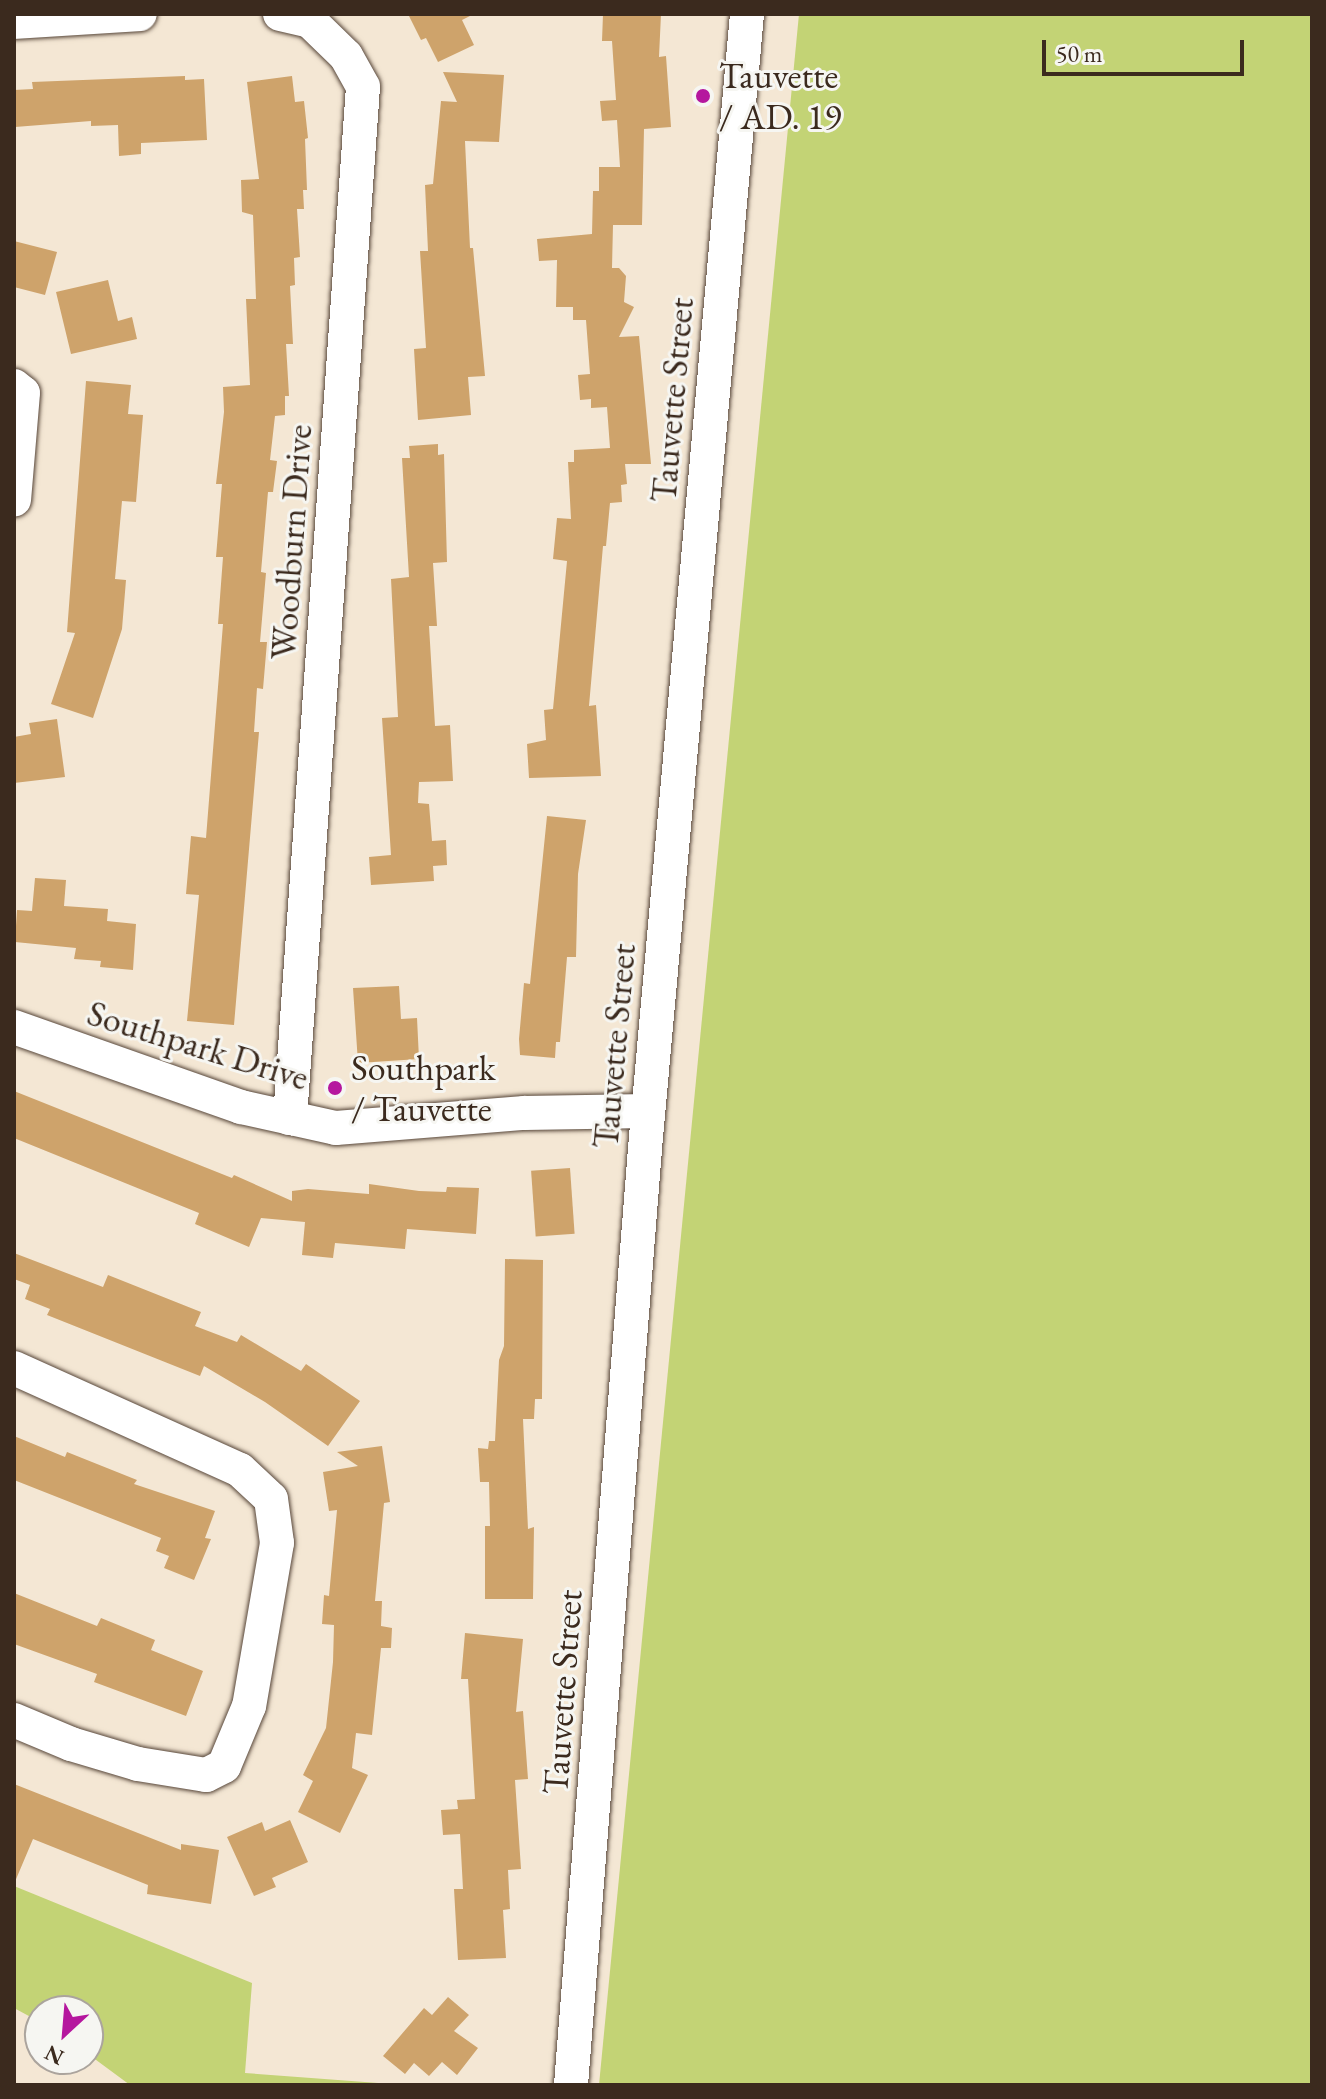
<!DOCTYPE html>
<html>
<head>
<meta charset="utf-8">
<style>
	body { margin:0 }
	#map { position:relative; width:1326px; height:2099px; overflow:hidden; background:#f4e7d4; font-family:"EB Garamond",serif }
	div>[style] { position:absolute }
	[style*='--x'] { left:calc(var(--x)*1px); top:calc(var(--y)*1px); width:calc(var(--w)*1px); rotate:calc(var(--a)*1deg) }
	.green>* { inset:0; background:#c3d375 }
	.building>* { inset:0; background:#cea36b; transform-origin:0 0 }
	.roads { filter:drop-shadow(0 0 2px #574639) drop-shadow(0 0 2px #574639) }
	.minor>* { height:34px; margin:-17px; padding:0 17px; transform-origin:17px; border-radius:17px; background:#fff }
	.dots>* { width:22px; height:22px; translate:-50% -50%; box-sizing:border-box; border:4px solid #f6f6f2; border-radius:50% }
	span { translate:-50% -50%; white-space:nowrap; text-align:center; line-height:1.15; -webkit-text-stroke:6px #f6f6f2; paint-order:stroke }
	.poi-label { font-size:36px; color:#3b2a1e }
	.left { translate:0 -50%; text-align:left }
	.street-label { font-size:36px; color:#3b2a1e }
	.frame { position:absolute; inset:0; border:16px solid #3b2a1e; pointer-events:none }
	.north { position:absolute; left:24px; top:1995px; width:80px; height:80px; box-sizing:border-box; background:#f6f6f2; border:2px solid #aba49d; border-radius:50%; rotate:206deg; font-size:22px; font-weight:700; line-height:32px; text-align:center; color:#3b2a1e }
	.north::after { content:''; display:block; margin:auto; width:28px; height:36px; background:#b5179e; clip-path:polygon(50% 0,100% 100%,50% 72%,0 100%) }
	.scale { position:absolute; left:1042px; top:40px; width:202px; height:36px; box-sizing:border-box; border:4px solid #3b2a1e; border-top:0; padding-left:10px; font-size:24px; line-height:28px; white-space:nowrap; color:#3b2a1e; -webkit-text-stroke:6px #f6f6f2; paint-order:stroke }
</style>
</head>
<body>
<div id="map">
	<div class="green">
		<i style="clip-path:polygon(799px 14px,1312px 14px,1312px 2085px,599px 2085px)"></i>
		<i style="clip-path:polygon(14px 1886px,252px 1983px,245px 2073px,405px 2085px,130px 2085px,88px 2054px,88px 2011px,40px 2011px,40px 2022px,14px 2008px)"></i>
	</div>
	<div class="building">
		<i style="clip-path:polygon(408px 14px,474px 14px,462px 20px,474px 45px,438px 62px,426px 38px,421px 40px)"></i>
		<i style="clip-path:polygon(603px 14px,661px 14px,659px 57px,666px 56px,671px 127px,644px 129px,642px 225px,613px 225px,612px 268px,619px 268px,626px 276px,624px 302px,634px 307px,619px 337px,639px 336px,651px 464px,625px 464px,627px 484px,621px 485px,622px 502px,610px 503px,606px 546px,603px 546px,589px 706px,596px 705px,601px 776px,529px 778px,527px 744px,546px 740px,544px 710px,553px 709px,567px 561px,553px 559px,557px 518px,571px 519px,568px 462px,574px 462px,574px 450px,610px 448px,607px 407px,591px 408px,591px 399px,580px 400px,578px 375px,590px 374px,586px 320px,573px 320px,573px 307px,556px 307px,557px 260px,539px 261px,537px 239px,592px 234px,593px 191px,599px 191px,599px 167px,620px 167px,617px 120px,602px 121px,600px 101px,616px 100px,612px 41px,602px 41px)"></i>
		<i style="clip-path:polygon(443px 72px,504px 75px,499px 142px,465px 141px,470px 248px,473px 248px,485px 376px,468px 377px,471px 415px,418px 420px,414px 349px,426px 348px,420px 251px,428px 251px,425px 185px,433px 184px,441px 101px,457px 102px)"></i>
		<i style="clip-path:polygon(185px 76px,185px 80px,204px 79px,207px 140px,141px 143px,141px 154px,119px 156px,118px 125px,91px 126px,91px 121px,15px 127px,14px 90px,33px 89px,32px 82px)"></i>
		<i style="clip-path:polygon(292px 76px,295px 102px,304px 101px,308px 138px,305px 139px,307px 190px,303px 190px,304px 209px,297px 209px,300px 257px,294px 258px,295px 285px,290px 286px,293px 344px,286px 344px,289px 396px,285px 396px,285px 415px,275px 416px,270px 460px,277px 461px,273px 492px,268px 492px,261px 572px,266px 573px,260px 642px,267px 642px,263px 689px,257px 688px,254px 732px,259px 732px,234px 1025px,187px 1021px,199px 895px,186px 894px,191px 836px,206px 838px,223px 624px,218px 624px,223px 557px,216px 557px,222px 484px,216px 484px,224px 412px,223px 387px,250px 385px,246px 299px,256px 299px,253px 215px,242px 212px,241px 180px,259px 179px,247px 82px)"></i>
		<i style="clip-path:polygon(14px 241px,57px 252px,45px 295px,14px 287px)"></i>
		<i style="clip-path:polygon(108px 280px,118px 321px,132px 317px,137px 339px,71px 354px,56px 292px)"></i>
		<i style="clip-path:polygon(86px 381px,131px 385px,128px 414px,143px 415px,136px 502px,122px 501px,115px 579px,126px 580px,122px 629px,93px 718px,51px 704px,75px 633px,67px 632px)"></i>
		<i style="clip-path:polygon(438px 444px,438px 455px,444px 454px,447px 562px,433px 563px,437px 626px,429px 626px,435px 726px,450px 725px,453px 781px,419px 782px,418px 803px,429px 804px,432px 841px,446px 840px,447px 865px,433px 866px,434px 881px,371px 885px,369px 857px,391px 855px,382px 718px,398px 717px,391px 579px,409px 577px,402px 458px,410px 458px,409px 446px)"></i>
		<i style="clip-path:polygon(57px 719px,65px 777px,14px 783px,14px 737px,31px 734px,29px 723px)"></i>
		<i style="clip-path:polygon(547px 816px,586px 820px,578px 874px,576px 957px,567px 957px,560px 1042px,556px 1042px,555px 1058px,520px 1055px,519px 1039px,524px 983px,530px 984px)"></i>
		<i style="clip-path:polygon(35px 878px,66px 880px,64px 906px,108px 909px,107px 921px,136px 924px,133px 970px,100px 967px,101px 961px,74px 959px,76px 948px,15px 942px,17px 910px,32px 911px)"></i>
		<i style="clip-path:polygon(399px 986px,401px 1019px,417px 1018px,419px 1059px,358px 1063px,353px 988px)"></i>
		<i style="clip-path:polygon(14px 1091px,232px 1178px,234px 1175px,292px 1201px,292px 1191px,308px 1189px,369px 1194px,369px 1184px,419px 1191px,446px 1192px,447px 1187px,479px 1188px,476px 1234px,407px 1229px,405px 1249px,335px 1243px,333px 1258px,302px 1255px,305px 1222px,261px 1218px,249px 1247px,195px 1224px,199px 1213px,14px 1138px)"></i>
		<i style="left:570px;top:1168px;width:66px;height:39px;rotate:86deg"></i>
		<i style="clip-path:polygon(14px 1253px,103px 1287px,108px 1275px,201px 1312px,195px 1326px,237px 1342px,241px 1335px,301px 1371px,306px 1364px,360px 1401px,328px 1446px,265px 1402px,204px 1366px,200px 1376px,47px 1315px,50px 1309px,25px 1299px,30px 1285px,14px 1279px)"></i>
		<i style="clip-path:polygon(505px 1259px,543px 1260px,542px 1399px,535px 1399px,534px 1419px,523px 1419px,528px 1529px,534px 1527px,533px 1599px,485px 1599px,485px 1526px,490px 1526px,489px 1482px,480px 1482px,478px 1448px,488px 1449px,489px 1441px,495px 1441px,499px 1360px,504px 1346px)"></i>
		<i style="clip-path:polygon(14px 1436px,65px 1457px,67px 1452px,137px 1480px,134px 1484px,215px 1511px,205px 1538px,211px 1539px,194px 1580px,164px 1568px,169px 1556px,156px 1551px,161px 1538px,14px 1480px)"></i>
		<i style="clip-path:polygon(382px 1446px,390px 1502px,384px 1503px,375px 1601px,382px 1601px,381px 1626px,392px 1628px,391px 1648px,381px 1648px,372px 1735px,356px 1733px,352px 1768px,368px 1775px,340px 1833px,298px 1812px,313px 1781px,303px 1775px,326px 1728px,333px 1662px,334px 1625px,322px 1624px,324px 1595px,329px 1596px,337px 1510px,329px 1511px,323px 1472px,358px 1466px,337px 1452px)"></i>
		<i style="clip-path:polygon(14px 1593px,97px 1626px,101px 1618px,155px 1640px,151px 1650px,203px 1671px,186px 1716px,94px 1682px,97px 1674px,14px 1644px)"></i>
		<i style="clip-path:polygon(465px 1633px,523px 1639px,516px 1712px,523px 1711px,528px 1779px,515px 1780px,521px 1869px,508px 1870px,510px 1909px,503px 1910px,506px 1958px,458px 1960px,454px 1889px,463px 1889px,460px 1834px,443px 1835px,441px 1810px,458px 1809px,457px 1800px,475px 1799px,468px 1679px,461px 1679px)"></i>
		<i style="clip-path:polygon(14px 1784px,181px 1850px,181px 1844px,219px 1850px,211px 1904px,147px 1894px,148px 1885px,33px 1839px,14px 1884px)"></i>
		<i style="clip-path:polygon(290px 1820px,308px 1862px,272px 1878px,276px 1887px,254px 1896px,227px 1837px,262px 1822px,265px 1831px)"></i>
		<i style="clip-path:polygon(448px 1997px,469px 2015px,454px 2031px,478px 2048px,457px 2075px,442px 2062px,429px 2076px,414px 2063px,405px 2074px,383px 2056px,424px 2008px,432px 2015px)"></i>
	</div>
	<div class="roads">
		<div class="minor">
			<i style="--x:280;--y:14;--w:31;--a:13"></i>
			<i style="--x:310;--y:21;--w:50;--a:44.2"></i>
			<i style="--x:346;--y:56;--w:35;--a:61"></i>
			<i style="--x:363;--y:87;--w:1034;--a:94.05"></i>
			<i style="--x:14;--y:22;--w:126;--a:-3.6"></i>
			<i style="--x:14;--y:386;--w:11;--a:38"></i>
			<i style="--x:23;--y:393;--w:107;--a:94.8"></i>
			<i style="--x:14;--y:1027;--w:241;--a:19.4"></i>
			<i style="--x:241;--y:1107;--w:97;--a:12.5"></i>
			<i style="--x:336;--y:1128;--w:189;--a:-4.6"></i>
			<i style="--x:524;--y:1113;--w:124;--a:-0.9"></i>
			<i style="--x:14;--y:1368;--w:248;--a:24.3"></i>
			<i style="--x:240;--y:1470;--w:42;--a:43.1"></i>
			<i style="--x:271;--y:1499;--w:44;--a:82.2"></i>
			<i style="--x:277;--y:1543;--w:165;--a:99.7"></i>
			<i style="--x:249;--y:1706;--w:65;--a:112.6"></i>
			<i style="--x:224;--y:1766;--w:20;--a:153"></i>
			<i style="--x:206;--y:1775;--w:69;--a:-170.8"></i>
			<i style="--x:138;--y:1764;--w:70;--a:-163.4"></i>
			<i style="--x:71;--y:1744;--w:62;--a:-157.2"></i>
			<i style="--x:571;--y:2085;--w:951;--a:-85.48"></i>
			<i style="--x:646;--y:1137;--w:1128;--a:-84.86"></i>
		</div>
	</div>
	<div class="dots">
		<i style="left:703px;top:96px;background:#b5179e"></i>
		<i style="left:335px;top:1088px;background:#b5179e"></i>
	</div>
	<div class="poi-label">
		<span class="left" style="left:719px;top:96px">Tauvette<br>/ AD. 19</span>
		<span class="left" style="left:351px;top:1088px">Southpark<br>/ Tauvette</span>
	</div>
	<div class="street-label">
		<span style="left:672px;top:400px;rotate:-85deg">Tauvette Street</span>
		<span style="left:291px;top:542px;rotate:-86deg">Woodburn Drive</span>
		<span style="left:198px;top:1045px;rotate:17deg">Southpark Drive</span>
		<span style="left:614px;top:1046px;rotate:-85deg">Tauvette Street</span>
		<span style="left:562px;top:1692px;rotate:-86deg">Tauvette Street</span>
	</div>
	<div class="frame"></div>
	<div class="north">N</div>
	<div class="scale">50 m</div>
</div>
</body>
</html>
